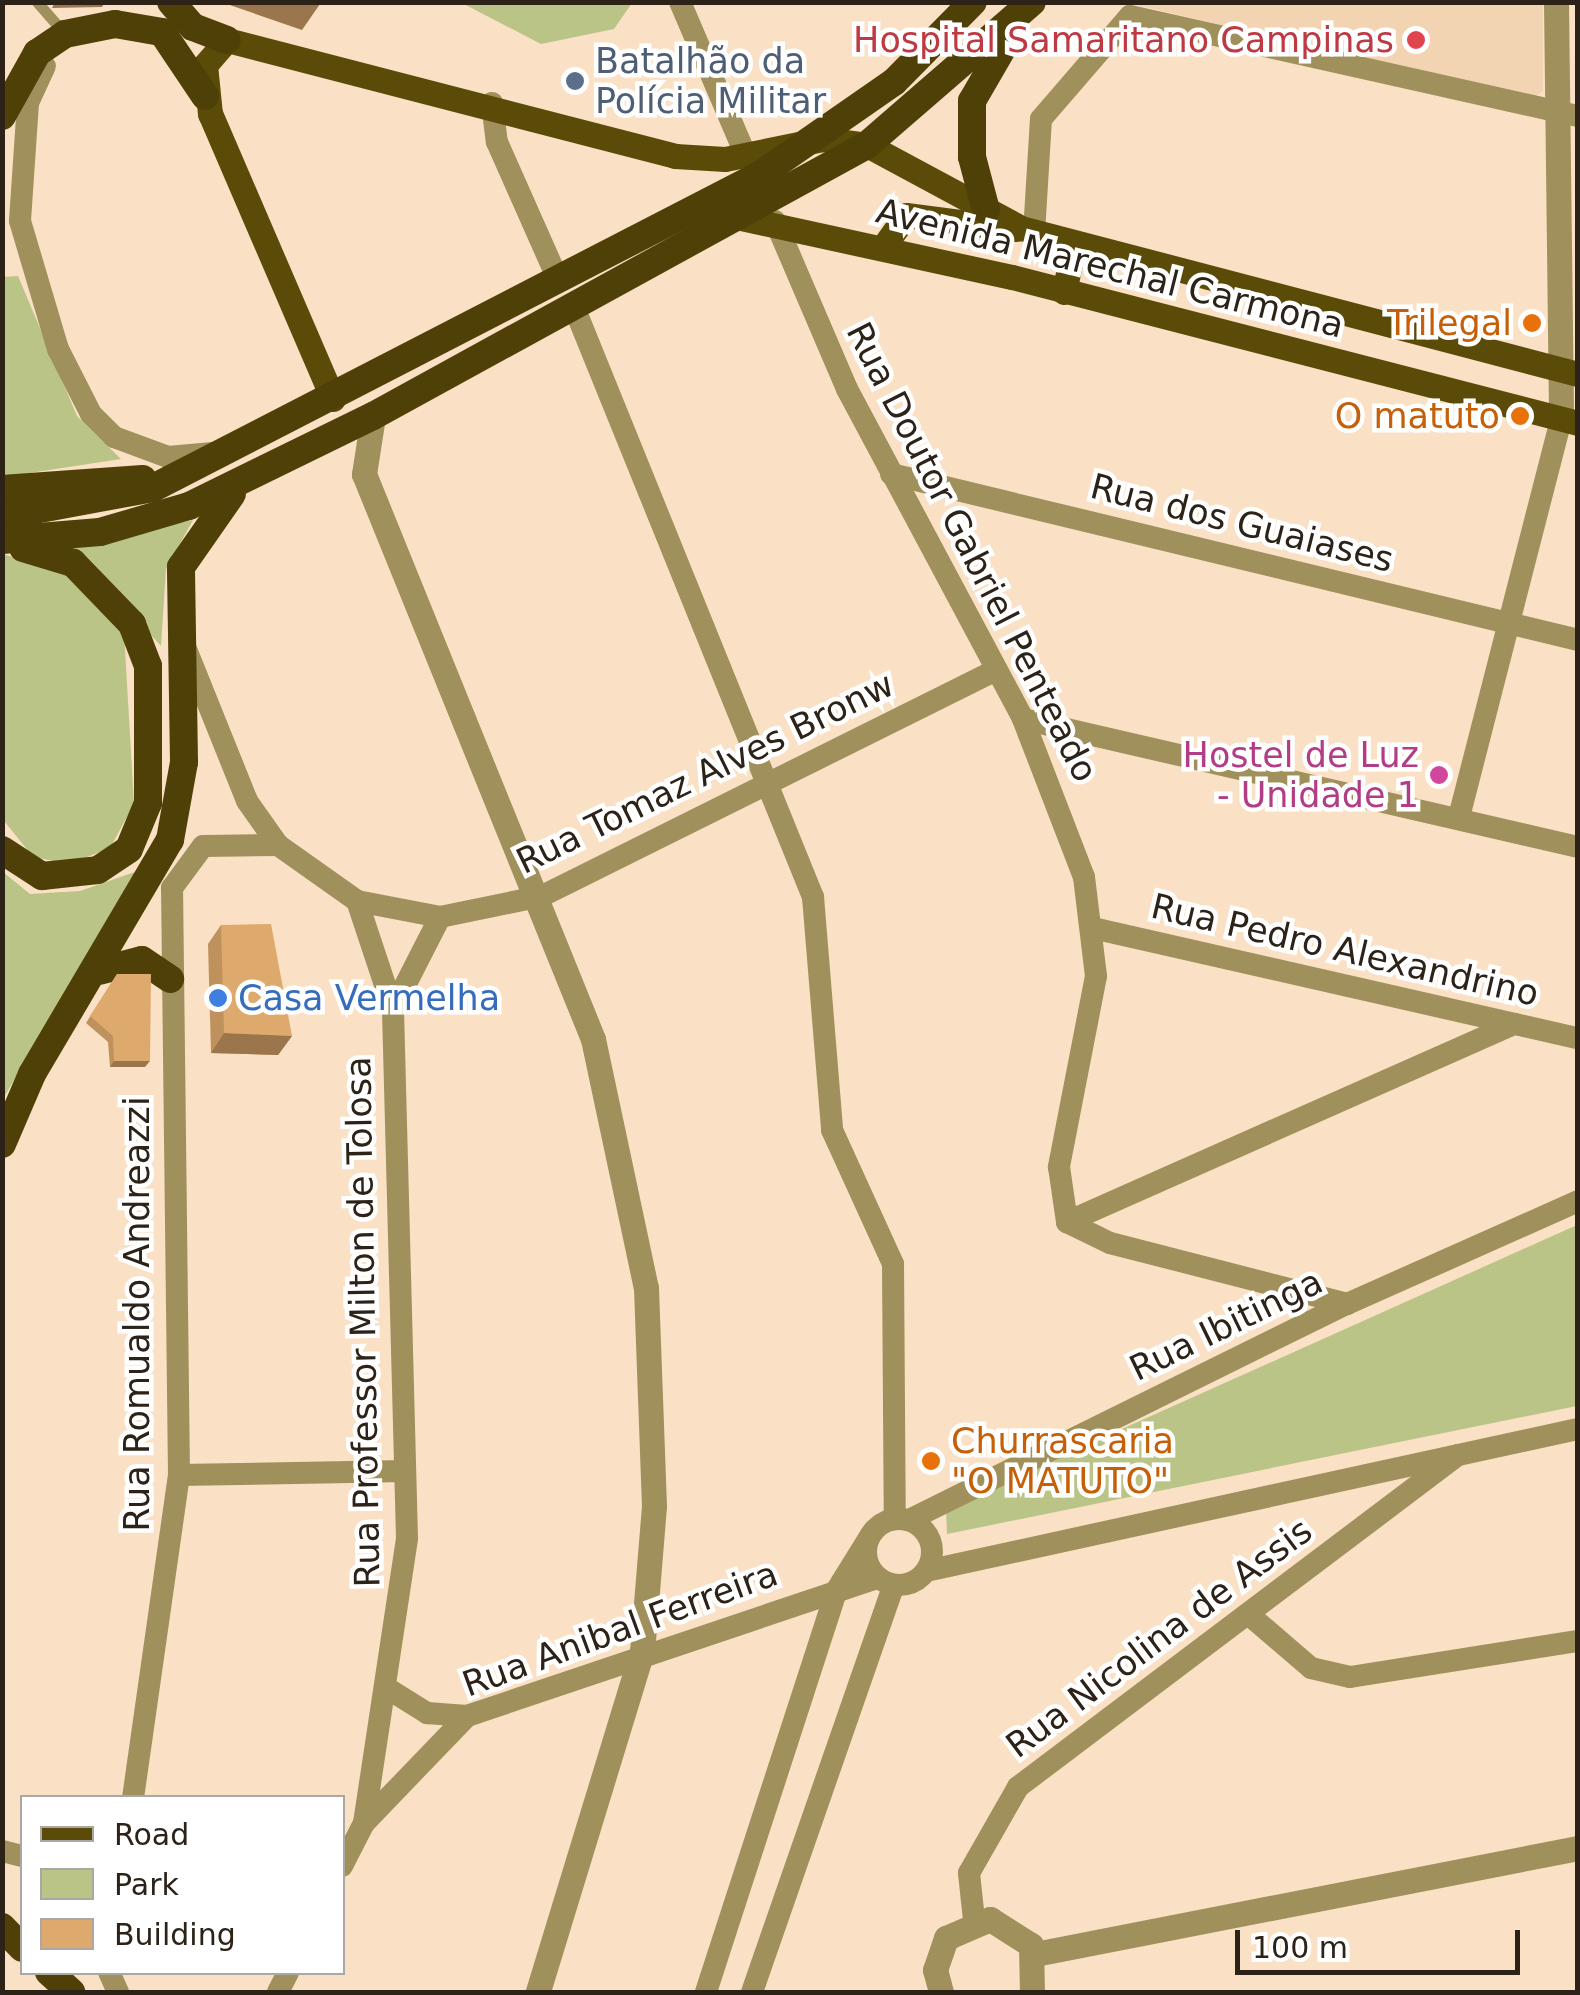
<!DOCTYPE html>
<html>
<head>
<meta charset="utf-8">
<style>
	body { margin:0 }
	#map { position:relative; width:1580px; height:1995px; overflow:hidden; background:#fae0c4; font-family:"DejaVu Sans",sans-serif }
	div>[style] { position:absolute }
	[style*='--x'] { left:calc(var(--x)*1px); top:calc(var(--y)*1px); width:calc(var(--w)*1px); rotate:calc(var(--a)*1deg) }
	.built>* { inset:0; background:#f2d3b2 }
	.green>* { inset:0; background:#bac486 }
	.service>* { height:11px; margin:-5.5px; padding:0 5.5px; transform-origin:5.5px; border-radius:5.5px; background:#9f905c }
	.minor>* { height:22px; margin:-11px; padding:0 11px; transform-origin:11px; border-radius:11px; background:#9f905c }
	.minor>.ring { margin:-11px; padding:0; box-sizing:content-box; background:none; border:22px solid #9f905c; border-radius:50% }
	.tertiary>* { height:25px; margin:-12.5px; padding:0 12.5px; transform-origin:12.5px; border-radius:12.5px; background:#9f905c }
	.primary>* { height:25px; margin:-12.5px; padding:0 12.5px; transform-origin:12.5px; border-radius:12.5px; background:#5b4b08 }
	.trunk>* { height:28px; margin:-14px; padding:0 14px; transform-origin:14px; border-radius:14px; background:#4e4006 }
	.wall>* { inset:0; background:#bf915d }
	.shaded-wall>* { inset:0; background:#9b764c }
	.building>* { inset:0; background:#dea96c }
	.dots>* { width:28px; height:28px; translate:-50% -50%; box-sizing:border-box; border:5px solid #fff; border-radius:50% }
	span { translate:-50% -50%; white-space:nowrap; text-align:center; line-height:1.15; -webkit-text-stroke:9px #fff; paint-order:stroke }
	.health-label { font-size:35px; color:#be3a42 }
	.right { translate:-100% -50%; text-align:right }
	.service-label { font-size:35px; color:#4e5e75 }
	.left { translate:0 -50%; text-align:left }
	.street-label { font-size:35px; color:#2c2218 }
	.food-label { font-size:35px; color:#c56008 }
	.hotel-label { font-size:35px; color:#b23c85 }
	.shop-label { font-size:35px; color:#366cbe }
	.frame { position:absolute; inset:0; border:5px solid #2c2218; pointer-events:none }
	.legend { position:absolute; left:20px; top:1795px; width:325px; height:180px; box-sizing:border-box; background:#fff; border:2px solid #aba7a3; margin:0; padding:12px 18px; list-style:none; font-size:30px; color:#2c2218 }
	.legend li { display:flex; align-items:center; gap:20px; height:50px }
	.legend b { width:50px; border:2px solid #aba7a3 }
	.scale { position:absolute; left:1235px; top:1930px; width:285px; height:45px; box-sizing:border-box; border:5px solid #2c2218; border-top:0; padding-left:12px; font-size:30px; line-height:35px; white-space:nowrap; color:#2c2218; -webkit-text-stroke:8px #fff; paint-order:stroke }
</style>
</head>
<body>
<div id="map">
	<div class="built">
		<i style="clip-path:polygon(1129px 3px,1543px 3px,1543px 91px,1532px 98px)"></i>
	</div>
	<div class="green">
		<i style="clip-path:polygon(462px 3px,632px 3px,614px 29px,541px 44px)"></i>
		<i style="clip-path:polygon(18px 276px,77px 416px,121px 459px,3px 477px,3px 277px)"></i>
		<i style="clip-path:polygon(193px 520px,166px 569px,161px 646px,71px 547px)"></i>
		<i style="clip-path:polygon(2px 554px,69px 572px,124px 632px,134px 804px,110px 848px,69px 864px,33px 857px,5px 822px)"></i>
		<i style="clip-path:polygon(3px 872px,30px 894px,80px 891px,135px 872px,3px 1099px)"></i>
		<i style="clip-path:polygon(1577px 1225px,1577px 1406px,947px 1534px,946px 1508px)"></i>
	</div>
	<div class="service">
		<i style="--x:37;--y:2;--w:41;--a:48.9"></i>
	</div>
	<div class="minor">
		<i style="--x:680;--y:2;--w:165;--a:66.8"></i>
		<i style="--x:45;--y:66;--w:41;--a:114.7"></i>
		<i style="--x:28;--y:103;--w:118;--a:93.9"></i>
		<i style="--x:20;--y:221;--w:134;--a:73.5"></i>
		<i style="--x:58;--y:349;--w:73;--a:63.1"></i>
		<i style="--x:91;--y:414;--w:33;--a:45"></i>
		<i style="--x:114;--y:437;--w:58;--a:20.3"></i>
		<i style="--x:168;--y:457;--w:45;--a:-5.1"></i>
		<i style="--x:492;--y:103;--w:39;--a:83"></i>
		<i style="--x:497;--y:142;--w:145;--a:66.1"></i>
		<i style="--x:775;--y:221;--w:183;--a:66.8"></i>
		<i style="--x:847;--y:389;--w:374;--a:61.9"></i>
		<i style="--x:1023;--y:719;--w:169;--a:68.9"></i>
		<i style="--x:1084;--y:877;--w:100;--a:83.1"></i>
		<i style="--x:1096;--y:976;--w:195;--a:101"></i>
		<i style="--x:1059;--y:1167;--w:56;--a:81.7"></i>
		<i style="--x:1067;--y:1222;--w:48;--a:26"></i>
		<i style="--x:1110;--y:1243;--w:245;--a:14.4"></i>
		<i style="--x:1034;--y:233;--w:114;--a:-86.5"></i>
		<i style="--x:1041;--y:119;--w:136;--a:-49.2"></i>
		<i style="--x:1130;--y:16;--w:459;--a:12.6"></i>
		<i style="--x:574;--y:307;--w:637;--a:67.95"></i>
		<i style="--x:813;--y:897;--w:234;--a:85.3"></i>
		<i style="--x:832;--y:1130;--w:147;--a:65.5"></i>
		<i style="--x:893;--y:1264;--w:255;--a:89.6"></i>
		<i style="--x:891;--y:474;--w:707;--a:13.58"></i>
		<i style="--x:186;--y:649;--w:164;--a:68.1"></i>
		<i style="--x:247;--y:801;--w:54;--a:54.8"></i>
		<i style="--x:278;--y:845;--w:97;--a:35.3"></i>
		<i style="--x:357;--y:901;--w:85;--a:10.9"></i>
		<i style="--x:440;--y:917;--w:104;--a:-11.6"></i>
		<i style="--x:542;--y:896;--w:507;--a:-26.46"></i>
		<i style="--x:1023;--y:719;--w:570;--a:12.99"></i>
		<i style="--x:1459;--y:817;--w:411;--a:-75.6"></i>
		<i style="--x:1097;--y:929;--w:493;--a:12.8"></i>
		<i style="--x:393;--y:1009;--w:103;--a:-62.9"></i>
		<i style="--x:1067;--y:1222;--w:489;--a:-23.9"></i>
		<i style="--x:179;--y:1475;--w:226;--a:-1"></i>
		<i class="ring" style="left:866px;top:1519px;width:44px;height:44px"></i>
		<i style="--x:909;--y:1520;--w:488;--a:-26.3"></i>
		<i style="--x:1347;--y:1304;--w:253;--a:-24"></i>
		<i style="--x:926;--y:1571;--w:667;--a:-12.29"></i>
		<i style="--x:1248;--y:1614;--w:83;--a:40.6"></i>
		<i style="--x:1311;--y:1668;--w:40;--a:13"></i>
		<i style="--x:1350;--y:1677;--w:231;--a:-9"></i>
		<i style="--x:390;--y:1690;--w:44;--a:31.9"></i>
		<i style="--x:427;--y:1713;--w:40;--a:4.3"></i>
		<i style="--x:133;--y:1798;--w:326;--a:-81.9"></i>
		<i style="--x:179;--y:1475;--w:587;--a:-90.68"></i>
		<i style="--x:172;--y:888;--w:52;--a:-53.6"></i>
		<i style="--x:203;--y:846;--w:75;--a:-0.8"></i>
		<i style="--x:366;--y:1821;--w:146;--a:-46.1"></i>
		<i style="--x:467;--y:1716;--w:434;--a:-18.6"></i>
		<i style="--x:2;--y:1851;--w:21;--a:14"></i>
		<i style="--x:342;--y:1866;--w:48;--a:-62.9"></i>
		<i style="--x:364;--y:1823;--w:288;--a:-81.4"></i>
		<i style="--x:407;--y:1538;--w:529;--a:-91.52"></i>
		<i style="--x:393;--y:1009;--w:114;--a:-108.4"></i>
		<i style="--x:974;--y:1920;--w:47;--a:-96.1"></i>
		<i style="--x:969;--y:1873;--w:99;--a:-60.3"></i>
		<i style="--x:1018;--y:1787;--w:551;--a:-37.04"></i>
		<i style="--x:109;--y:1972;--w:22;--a:66"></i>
		<i style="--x:278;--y:1992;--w:22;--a:-63"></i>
		<i style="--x:706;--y:1992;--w:422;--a:-72"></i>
		<i style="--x:836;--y:1591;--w:62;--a:-58.1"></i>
		<i style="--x:752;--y:1992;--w:431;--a:-70.8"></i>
	</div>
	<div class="tertiary">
		<i style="--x:1556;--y:2;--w:417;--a:89.3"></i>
		<i style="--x:373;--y:416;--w:59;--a:98.8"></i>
		<i style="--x:364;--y:474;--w:610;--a:67.94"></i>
		<i style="--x:593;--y:1039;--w:255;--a:78"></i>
		<i style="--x:646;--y:1288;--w:218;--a:87.9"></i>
		<i style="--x:654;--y:1506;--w:145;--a:94.7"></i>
		<i style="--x:642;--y:1651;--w:357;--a:107"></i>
		<i style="--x:1035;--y:1954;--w:553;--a:-11.05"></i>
		<i style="--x:941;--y:1992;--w:23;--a:-105"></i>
		<i style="--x:935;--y:1970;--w:34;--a:-71"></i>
		<i style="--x:946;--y:1938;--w:48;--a:-23.4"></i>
		<i style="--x:990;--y:1919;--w:49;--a:32.4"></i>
		<i style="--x:1031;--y:1945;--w:47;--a:88.8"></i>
	</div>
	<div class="primary">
		<i style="--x:741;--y:218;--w:277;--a:12.3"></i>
		<i style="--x:1012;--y:277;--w:585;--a:14.46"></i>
		<i style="--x:883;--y:247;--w:39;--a:-54"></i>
		<i style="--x:906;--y:215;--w:111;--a:7.3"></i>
		<i style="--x:1064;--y:292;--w:48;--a:-78"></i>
		<i style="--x:333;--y:399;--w:310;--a:-113.3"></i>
		<i style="--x:210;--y:114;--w:49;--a:-95.8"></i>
		<i style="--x:205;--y:65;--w:33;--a:-49"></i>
		<i style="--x:227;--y:40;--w:463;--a:14.5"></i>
		<i style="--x:675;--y:156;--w:50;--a:3.4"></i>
		<i style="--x:725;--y:159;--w:100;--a:-11.5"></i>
		<i style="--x:823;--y:139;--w:44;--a:7.8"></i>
		<i style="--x:867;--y:145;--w:175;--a:28.3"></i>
		<i style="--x:1021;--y:228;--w:576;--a:14.69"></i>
	</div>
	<div class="trunk">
		<i style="--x:171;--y:2;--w:33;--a:49"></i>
		<i style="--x:193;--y:27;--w:36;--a:21"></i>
		<i style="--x:2;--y:116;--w:72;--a:-60.9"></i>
		<i style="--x:37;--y:53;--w:34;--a:-34"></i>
		<i style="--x:65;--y:34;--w:51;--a:-11.3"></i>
		<i style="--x:115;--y:24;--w:48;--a:9.7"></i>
		<i style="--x:162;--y:32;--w:77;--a:56.1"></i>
		<i style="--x:986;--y:210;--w:55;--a:-104.8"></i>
		<i style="--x:972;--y:157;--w:56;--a:-90"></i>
		<i style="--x:972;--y:101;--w:58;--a:-59.9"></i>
		<i style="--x:2;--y:489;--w:141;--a:-4.1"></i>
		<i style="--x:2;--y:516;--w:154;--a:-10.5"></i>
		<i style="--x:153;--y:488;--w:683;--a:-27.28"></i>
		<i style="--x:760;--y:175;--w:163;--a:-34.8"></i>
		<i style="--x:894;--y:82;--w:112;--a:-45.4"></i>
		<i style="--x:2;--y:540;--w:98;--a:-4.7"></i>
		<i style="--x:100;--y:532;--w:93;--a:-16.3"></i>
		<i style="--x:189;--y:506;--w:205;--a:-26.1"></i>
		<i style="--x:373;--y:416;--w:563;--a:-28.75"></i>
		<i style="--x:867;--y:145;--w:218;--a:-40.9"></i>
		<i style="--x:2;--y:850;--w:48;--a:33"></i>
		<i style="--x:42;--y:876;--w:56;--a:-6.1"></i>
		<i style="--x:98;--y:870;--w:37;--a:-34"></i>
		<i style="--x:129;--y:849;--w:50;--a:-67.6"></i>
		<i style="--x:148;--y:803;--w:137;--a:-90"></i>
		<i style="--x:148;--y:666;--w:45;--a:-110.9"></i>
		<i style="--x:132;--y:624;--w:85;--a:-134"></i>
		<i style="--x:73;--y:563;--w:52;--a:-163.3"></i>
		<i style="--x:99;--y:971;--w:44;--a:-14.3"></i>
		<i style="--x:142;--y:960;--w:34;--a:34"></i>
		<i style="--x:2;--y:1144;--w:76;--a:-66.8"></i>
		<i style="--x:32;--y:1074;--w:272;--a:-59.5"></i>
		<i style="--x:170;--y:840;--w:79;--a:-79.8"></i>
		<i style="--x:184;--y:762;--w:195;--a:-90.9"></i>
		<i style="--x:181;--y:567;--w:89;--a:-55.1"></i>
		<i style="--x:2;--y:1927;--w:29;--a:46"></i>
		<i style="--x:49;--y:1972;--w:30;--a:42"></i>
	</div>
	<div class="wall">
		<i style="clip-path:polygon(221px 925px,292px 1036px,278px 1055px,211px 1053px,208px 944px)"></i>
		<i style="clip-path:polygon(117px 974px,145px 1067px,110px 1067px,108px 1042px,86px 1023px)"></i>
	</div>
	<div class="shaded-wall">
		<i style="clip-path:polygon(55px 2px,105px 2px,102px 7px,52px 8px)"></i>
		<i style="clip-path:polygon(221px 2px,316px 2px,320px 4px,302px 30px)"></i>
		<i style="clip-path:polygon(224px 1033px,292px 1036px,278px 1055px,211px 1053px)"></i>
		<i style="clip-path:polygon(114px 1061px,150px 1061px,145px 1067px,110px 1067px)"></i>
	</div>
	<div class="building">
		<i style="clip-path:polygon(271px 924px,292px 1036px,224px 1033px,221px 925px)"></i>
		<i style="clip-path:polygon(117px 974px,151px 974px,150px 1061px,114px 1061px,113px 1036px,90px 1016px)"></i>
	</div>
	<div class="dots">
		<i style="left:1416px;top:40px;background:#e0444e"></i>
		<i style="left:575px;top:81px;background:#5c6f8a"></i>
		<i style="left:1532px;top:323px;background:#e8710a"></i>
		<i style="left:1520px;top:416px;background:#e8710a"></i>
		<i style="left:1439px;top:775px;background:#d1479c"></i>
		<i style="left:218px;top:998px;background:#3f7fe0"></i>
		<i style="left:931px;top:1461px;background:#e8710a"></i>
	</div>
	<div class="health-label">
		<span class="right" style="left:1394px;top:40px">Hospital Samaritano Campinas</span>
	</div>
	<div class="service-label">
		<span class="left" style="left:595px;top:81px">Batalhão da<br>Polícia Militar</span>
	</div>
	<div class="street-label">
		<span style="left:1110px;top:268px;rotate:14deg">Avenida Marechal Carmona</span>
		<span style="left:1242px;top:523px;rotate:14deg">Rua dos Guaiases</span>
		<span style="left:972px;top:552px;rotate:63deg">Rua Doutor Gabriel Penteado</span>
		<span style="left:705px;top:773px;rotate:-26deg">Rua Tomaz Alves Bronw</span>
		<span style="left:1345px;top:950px;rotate:13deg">Rua Pedro Alexandrino</span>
		<span style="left:137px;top:1314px;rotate:-90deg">Rua Romualdo Andreazzi</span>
		<span style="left:363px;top:1322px;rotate:-91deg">Rua Professor Milton de Tolosa</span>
		<span style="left:1226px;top:1325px;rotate:-26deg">Rua Ibitinga</span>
		<span style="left:620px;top:1629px;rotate:-20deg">Rua Anibal Ferreira</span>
		<span style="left:1159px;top:1638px;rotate:-37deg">Rua Nicolina de Assis</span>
	</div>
	<div class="food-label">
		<span class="right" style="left:1512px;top:323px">Trilegal</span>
		<span class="right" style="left:1500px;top:416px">O matuto</span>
		<span class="left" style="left:951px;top:1461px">Churrascaria<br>"O MATUTO"</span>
	</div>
	<div class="hotel-label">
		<span class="right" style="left:1419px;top:775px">Hostel de Luz<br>- Unidade 1</span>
	</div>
	<div class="shop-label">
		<span class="left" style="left:238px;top:998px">Casa Vermelha</span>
	</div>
	<div class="frame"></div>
	<ul class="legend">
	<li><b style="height:12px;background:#5b4b08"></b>Road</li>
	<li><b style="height:28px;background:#bac486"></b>Park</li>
	<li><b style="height:28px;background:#dea96c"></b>Building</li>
	</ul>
	<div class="scale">100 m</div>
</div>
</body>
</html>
